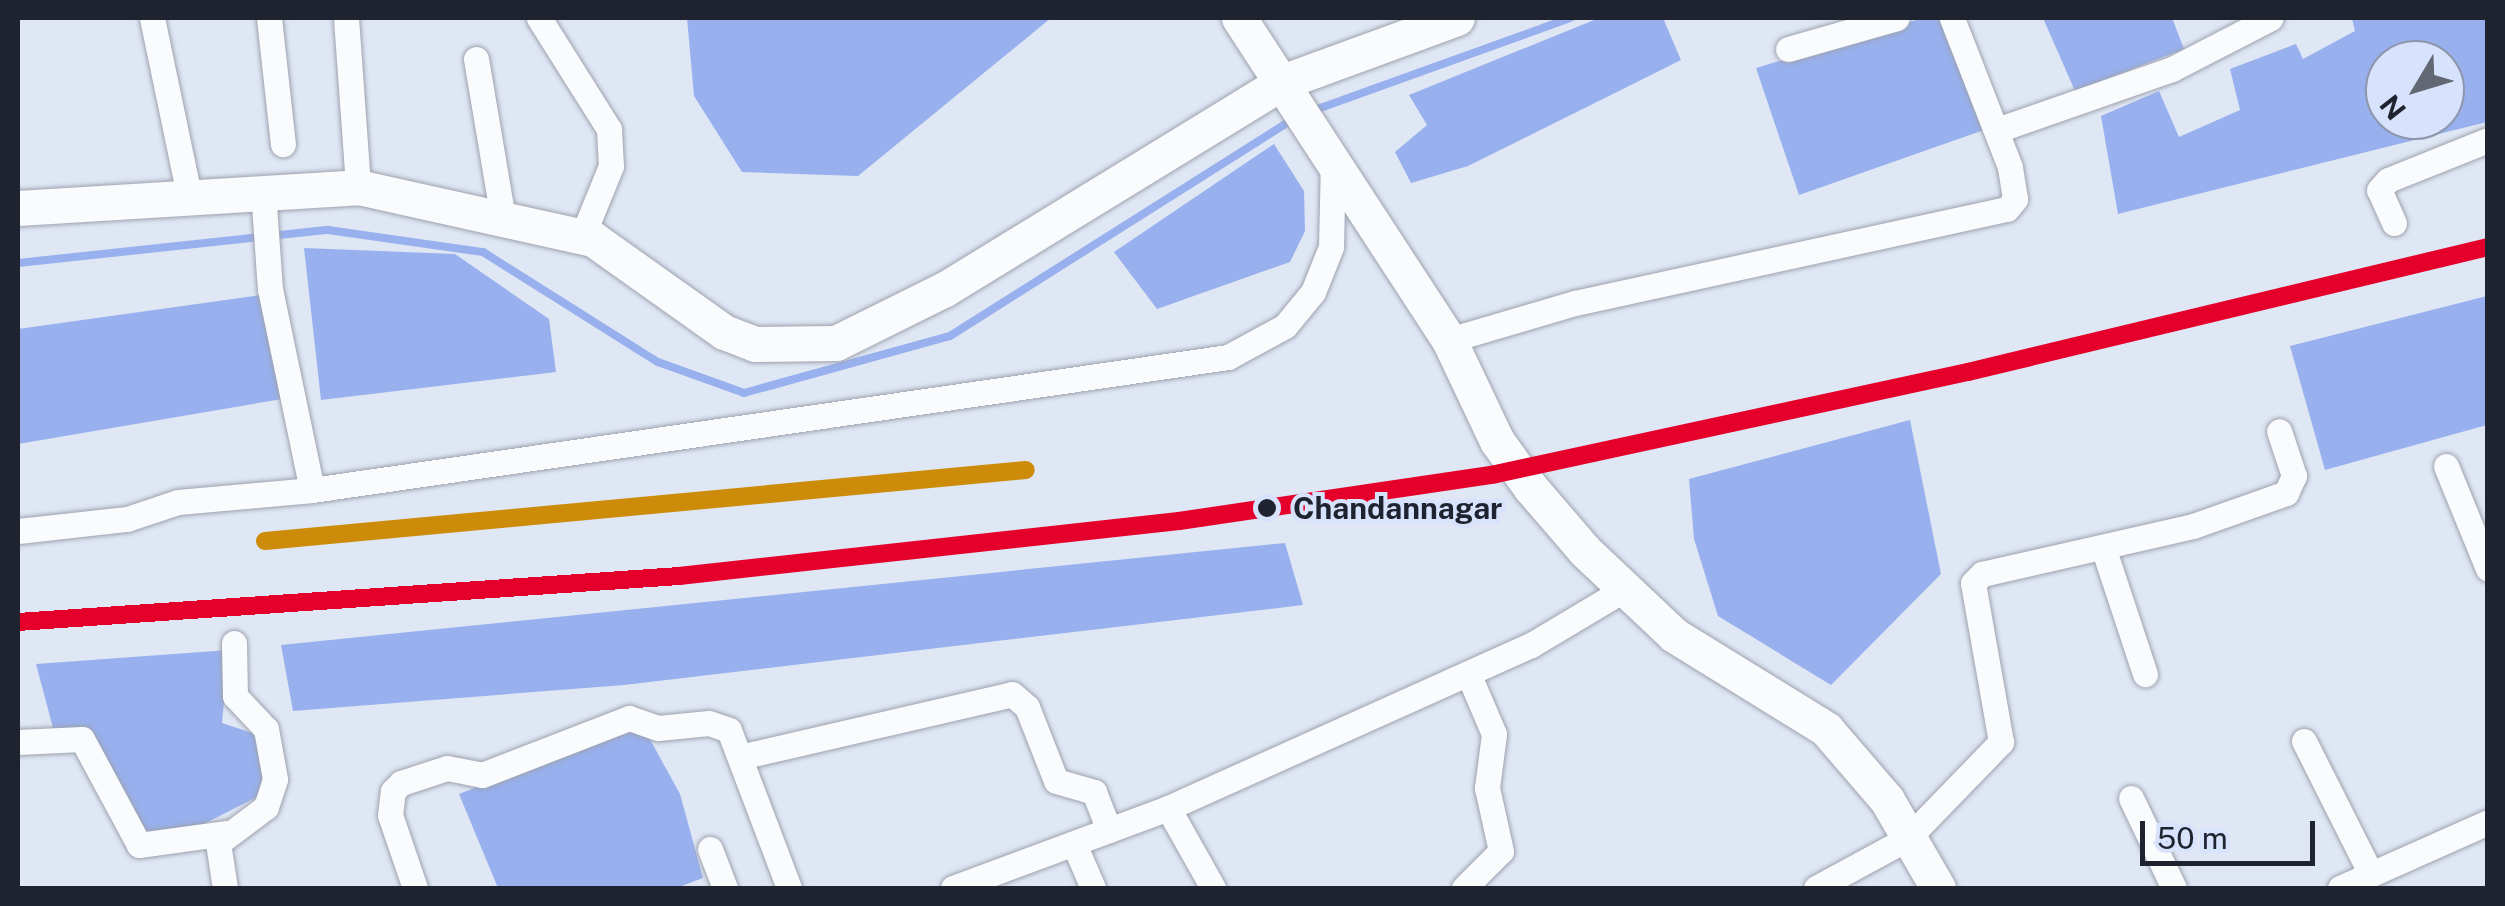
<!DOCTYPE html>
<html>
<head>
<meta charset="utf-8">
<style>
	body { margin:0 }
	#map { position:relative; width:2505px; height:906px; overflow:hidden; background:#dfe6f4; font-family:"Public Sans",sans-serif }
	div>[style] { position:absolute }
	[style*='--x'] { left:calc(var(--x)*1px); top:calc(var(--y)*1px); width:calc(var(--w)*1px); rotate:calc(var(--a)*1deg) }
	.water>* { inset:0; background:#98b0ed }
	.stream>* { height:8px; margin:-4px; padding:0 4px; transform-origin:4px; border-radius:4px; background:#98b0ed }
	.roads { filter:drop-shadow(0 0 2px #9da2ae) drop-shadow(0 0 2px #9da2ae) }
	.street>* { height:25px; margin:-12.5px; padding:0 12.5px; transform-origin:12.5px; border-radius:12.5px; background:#fafbfd }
	.secondary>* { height:35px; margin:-17.5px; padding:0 17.5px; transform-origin:17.5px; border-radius:17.5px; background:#fafbfd }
	.rail-1>* { height:18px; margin:-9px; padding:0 9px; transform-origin:9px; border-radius:9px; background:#e4002b }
	.rail-2>* { height:18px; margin:-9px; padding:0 9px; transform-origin:9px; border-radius:9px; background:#cc8c09 }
	.dots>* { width:28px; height:28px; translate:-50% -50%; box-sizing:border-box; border:5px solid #d7e2fc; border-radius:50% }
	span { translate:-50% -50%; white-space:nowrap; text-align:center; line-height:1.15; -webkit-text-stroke:8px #d7e2fc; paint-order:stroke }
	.stop-label { font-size:30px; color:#1e232f; font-weight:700 }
	.left { translate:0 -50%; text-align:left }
	.frame { position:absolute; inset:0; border:20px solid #1e232f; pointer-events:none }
	.north { position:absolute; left:2365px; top:40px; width:100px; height:100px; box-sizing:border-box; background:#d7e2fc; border:2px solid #8d96aa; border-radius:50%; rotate:232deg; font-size:28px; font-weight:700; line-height:40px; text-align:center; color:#1e232f }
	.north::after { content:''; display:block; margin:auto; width:35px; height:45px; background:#626774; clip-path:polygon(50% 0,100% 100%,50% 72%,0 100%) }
	.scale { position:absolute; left:2140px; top:821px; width:175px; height:45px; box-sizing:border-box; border:5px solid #1e232f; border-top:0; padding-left:12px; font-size:30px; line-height:35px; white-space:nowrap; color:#1e232f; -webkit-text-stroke:8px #d7e2fc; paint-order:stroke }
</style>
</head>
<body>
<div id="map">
	<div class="water">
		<i style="clip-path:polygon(687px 18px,1051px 18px,858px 176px,742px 172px,694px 96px)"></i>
		<i style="clip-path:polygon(1599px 18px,1663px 18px,1681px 60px,1468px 166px,1411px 183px,1395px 152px,1427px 125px,1409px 95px)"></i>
		<i style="clip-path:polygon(1923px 18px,1944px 18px,1984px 130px,1799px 195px,1756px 68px)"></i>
		<i style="clip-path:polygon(2043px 18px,2172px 18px,2184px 49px,2075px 91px)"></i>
		<i style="clip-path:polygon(evenodd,2352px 18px,2487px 18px,2487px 122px,2118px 214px,2101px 116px,2159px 91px,2179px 137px,2240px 110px,2230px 69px,2296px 44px,2303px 59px,2355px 31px,2352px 18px,2385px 60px,2445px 60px,2445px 120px,2385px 120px,2385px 60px)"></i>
		<i style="clip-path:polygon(1274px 144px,1304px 191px,1305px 231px,1290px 262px,1157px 309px,1114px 252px)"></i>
		<i style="clip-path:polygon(304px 248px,455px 254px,549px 319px,556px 372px,321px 400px)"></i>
		<i style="clip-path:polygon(261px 295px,282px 399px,18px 444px,18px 329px)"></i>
		<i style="clip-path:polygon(2487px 296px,2487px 425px,2325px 470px,2290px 346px)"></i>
		<i style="clip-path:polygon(1910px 420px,1941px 574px,1831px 685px,1718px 616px,1694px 539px,1689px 479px)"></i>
		<i style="clip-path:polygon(1285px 543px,1303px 605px,624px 685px,293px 711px,281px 645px)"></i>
		<i style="clip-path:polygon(229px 650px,222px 723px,261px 736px,267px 792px,192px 830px,142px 840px,92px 730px,53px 728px,36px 664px)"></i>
		<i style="clip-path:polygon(641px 723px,680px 794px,703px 878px,676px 888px,498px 888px,459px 794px)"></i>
	</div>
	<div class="stream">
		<i style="--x:1312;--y:111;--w:275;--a:-19.8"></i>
		<i style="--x:18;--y:263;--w:312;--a:-6.1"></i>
		<i style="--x:328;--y:230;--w:157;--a:8.1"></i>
		<i style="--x:483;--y:252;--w:207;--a:32.2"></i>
		<i style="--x:658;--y:362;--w:91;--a:19.8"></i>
		<i style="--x:744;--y:393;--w:214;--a:-15.5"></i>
		<i style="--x:950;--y:336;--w:408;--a:-32.3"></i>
	</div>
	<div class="roads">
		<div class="street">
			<i style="--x:152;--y:18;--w:181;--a:78.2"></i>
			<i style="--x:269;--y:18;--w:127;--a:83.7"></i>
			<i style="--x:346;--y:18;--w:169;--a:85.9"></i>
			<i style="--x:539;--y:18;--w:131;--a:57.8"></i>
			<i style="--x:609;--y:129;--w:37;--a:87"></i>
			<i style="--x:611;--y:166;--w:77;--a:112.2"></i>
			<i style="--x:1788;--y:49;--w:113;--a:-15.9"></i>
			<i style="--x:476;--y:59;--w:161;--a:80.4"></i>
			<i style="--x:1997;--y:130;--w:185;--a:-19.2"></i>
			<i style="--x:2172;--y:69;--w:111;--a:-27.3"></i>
			<i style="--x:263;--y:190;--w:99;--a:86"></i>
			<i style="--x:270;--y:289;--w:205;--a:78.2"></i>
			<i style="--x:2394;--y:223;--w:36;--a:-114"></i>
			<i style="--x:2379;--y:190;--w:13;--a:-48"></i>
			<i style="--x:2388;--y:180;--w:108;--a:-21.8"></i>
			<i style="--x:1449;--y:340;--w:131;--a:-16.4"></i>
			<i style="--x:1575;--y:303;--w:442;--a:-12.3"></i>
			<i style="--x:2007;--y:209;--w:13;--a:-51"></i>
			<i style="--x:2015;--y:199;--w:32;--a:-99"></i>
			<i style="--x:2010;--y:167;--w:160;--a:-111.3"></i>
			<i style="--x:2446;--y:466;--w:111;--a:67.8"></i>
			<i style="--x:18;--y:531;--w:110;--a:-6.3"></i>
			<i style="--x:127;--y:519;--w:54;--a:-18.4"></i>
			<i style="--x:178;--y:502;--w:135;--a:-5.1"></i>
			<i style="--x:312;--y:490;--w:926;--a:-8.26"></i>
			<i style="--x:1228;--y:357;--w:65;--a:-28.5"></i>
			<i style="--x:1285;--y:326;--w:44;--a:-50.5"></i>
			<i style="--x:1313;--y:292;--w:48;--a:-68.2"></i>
			<i style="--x:1331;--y:247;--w:88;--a:-88.7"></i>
			<i style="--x:2103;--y:547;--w:134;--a:71.7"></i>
			<i style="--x:2304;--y:741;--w:149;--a:63.3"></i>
			<i style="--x:18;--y:742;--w:64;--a:-2.7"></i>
			<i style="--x:82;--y:739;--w:120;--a:61.7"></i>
			<i style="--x:139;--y:845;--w:87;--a:-7.9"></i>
			<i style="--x:740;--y:757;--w:279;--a:-13"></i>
			<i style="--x:1012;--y:694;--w:20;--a:41"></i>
			<i style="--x:1027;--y:707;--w:79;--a:68.6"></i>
			<i style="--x:1056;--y:781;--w:40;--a:16"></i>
			<i style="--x:1094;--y:792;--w:41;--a:68.5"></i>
			<i style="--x:2131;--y:798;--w:100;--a:64.5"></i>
			<i style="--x:1168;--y:808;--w:92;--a:60.6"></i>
			<i style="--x:1074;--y:844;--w:48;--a:66.6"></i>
			<i style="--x:710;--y:849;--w:42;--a:69"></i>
			<i style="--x:225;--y:888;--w:46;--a:-98.8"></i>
			<i style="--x:218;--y:843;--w:60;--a:-36.9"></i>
			<i style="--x:266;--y:807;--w:29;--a:-72"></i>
			<i style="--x:275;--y:779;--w:51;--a:-100.2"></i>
			<i style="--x:266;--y:729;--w:45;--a:-133.2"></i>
			<i style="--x:235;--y:696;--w:53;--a:-91.1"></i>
			<i style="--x:415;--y:888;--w:77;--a:-108.9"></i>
			<i style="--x:390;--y:815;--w:24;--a:-83"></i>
			<i style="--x:393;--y:791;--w:11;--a:-45"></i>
			<i style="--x:401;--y:783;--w:48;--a:-18.1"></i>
			<i style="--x:447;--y:768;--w:36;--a:11"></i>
			<i style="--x:482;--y:775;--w:158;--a:-21.2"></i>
			<i style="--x:629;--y:718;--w:31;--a:19"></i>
			<i style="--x:658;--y:728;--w:51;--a:-5.6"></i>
			<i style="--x:709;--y:723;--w:21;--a:19"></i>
			<i style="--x:729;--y:730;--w:169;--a:69.2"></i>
			<i style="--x:953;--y:888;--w:229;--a:-20.4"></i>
			<i style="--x:1168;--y:808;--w:398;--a:-24.2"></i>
			<i style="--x:1531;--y:645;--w:109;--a:-30.8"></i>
			<i style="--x:1464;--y:888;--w:52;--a:-45"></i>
			<i style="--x:1501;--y:851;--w:65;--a:-102.5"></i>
			<i style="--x:1487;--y:788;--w:54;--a:-82.6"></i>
			<i style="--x:1494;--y:734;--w:66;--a:-113.1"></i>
			<i style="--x:1816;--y:888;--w:105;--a:-28.5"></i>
			<i style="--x:1908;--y:838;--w:134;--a:-45.9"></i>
			<i style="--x:2001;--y:742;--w:161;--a:-100"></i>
			<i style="--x:1973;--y:583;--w:13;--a:-45"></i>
			<i style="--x:1982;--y:574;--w:216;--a:-12.8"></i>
			<i style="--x:2193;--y:526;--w:99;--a:-19.5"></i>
			<i style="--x:2286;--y:493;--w:19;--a:-65"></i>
			<i style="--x:2294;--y:476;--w:47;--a:-108.4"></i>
			<i style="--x:2340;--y:888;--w:162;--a:-24"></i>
		</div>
		<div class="secondary">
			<i style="--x:1239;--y:18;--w:384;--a:56.9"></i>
			<i style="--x:1449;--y:340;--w:112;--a:64.6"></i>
			<i style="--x:1497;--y:441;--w:57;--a:54.3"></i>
			<i style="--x:1530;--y:487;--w:84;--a:49.3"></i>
			<i style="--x:1585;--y:551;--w:122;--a:43.3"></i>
			<i style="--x:1674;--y:635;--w:179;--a:31.7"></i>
			<i style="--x:1826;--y:729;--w:94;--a:49.3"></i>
			<i style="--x:1887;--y:800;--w:102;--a:59.9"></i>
			<i style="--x:18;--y:208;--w:341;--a:-3.5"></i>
			<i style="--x:358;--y:187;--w:241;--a:12.5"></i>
			<i style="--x:593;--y:239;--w:161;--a:35.4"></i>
			<i style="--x:724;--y:332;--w:33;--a:21"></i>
			<i style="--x:755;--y:344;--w:81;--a:-0.7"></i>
			<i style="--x:836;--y:343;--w:122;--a:-26.4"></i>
			<i style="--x:945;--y:289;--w:399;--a:-31.5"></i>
			<i style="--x:1285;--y:81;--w:183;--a:-20.1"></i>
		</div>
	</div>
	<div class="rail-1">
		<i style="--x:18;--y:622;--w:663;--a:-3.98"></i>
		<i style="--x:679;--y:576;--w:503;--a:-6.28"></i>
		<i style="--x:1179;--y:521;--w:320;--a:-8.4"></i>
		<i style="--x:1496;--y:474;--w:483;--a:-12.2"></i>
		<i style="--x:1968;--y:372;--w:535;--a:-13.52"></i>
	</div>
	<div class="rail-2">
		<i style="--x:265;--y:541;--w:764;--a:-5.33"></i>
	</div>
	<div class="dots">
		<i style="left:1267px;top:508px;background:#1e232f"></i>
	</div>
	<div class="stop-label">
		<span class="left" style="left:1293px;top:508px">Chandannagar</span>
	</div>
	<div class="frame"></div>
	<div class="north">N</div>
	<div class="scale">50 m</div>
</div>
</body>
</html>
